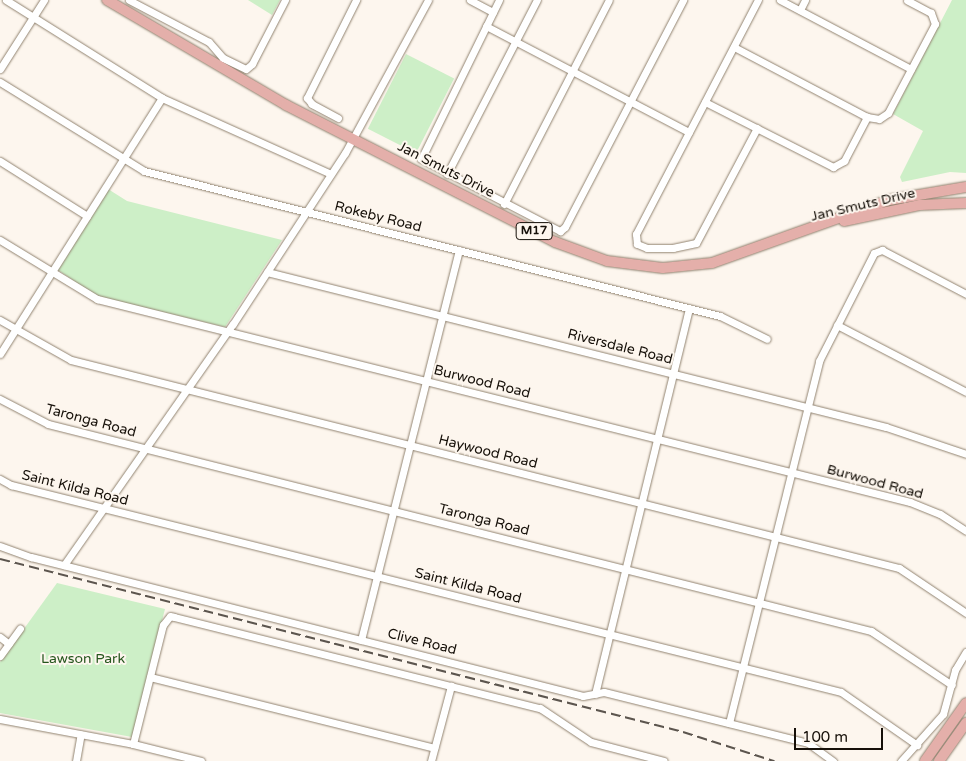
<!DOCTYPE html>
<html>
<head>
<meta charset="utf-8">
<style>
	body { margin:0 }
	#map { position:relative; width:966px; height:761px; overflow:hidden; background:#fdf6ee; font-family:"Varela Round",sans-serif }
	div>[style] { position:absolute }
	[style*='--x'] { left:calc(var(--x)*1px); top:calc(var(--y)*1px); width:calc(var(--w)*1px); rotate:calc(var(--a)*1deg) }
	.green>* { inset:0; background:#cdefc7; transform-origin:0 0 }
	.roads { filter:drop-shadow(0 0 1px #918370) drop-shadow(0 0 1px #918370) }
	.street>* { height:7px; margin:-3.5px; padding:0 3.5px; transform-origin:3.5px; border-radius:3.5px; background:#fff }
	.primary>* { height:10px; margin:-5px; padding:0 5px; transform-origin:5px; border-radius:5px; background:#e4afaa }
	.rail>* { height:2px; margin-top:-1px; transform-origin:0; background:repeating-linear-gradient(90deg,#5c554e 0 10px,transparent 0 15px) }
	span { translate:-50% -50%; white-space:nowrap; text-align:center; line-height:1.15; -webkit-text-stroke:4px #fdf6ee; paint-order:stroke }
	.shield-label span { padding:1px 4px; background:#fdf6ee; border:1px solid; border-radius:4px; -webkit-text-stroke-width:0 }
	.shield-label { font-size:12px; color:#161009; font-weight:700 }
	.street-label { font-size:14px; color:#161009 }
	.park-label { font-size:14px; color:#26561d }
	.scale { position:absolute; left:794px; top:728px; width:89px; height:22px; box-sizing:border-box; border:2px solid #161009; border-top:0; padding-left:6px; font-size:15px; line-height:18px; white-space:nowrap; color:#161009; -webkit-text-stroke:4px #fdf6ee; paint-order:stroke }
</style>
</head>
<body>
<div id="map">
	<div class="green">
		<i style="clip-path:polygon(248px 0,280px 0,272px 15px)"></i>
		<i style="clip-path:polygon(952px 0,966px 0,966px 173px,950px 172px,902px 182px,900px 177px,923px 131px,893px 114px)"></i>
		<i style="left:406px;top:54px;width:54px;height:84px;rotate:27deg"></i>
		<i style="clip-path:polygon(108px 189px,127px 201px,282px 240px,225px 327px,96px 296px,58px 270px)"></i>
		<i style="clip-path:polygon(57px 583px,165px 609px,132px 737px,0 713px,0 662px)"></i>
	</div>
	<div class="roads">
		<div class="street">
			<i style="--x:6;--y:0;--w:184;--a:32.1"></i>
			<i style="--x:162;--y:98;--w:185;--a:24.2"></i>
			<i style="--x:129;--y:0;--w:90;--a:27.7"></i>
			<i style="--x:209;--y:42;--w:21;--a:49"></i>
			<i style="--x:223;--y:58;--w:25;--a:26"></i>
			<i style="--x:246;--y:69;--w:8;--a:-40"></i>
			<i style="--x:252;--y:64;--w:72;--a:-62.7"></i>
			<i style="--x:470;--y:0;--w:26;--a:28"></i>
			<i style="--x:499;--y:0;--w:177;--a:116.1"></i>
			<i style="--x:421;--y:159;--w:157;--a:27.4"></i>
			<i style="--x:560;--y:231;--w:6;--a:-39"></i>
			<i style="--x:565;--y:227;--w:256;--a:-62.5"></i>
			<i style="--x:780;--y:0;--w:148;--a:27.8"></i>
			<i style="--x:800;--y:10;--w:11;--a:-63"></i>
			<i style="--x:486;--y:26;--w:229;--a:27.6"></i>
			<i style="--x:734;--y:47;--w:150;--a:27.8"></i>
			<i style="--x:867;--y:117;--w:12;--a:9"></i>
			<i style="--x:879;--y:119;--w:11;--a:-34"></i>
			<i style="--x:888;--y:113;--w:101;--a:-62.2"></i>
			<i style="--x:935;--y:24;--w:12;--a:-110"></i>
			<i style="--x:931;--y:13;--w:27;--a:-152"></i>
			<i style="--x:0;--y:69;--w:82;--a:-57.5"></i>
			<i style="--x:0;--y:82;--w:169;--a:31.7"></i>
			<i style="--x:144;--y:171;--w:594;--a:14.13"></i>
			<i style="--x:720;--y:316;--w:52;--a:26.1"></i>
			<i style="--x:705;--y:102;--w:144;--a:26.9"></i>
			<i style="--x:833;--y:167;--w:13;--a:-29"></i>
			<i style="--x:844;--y:161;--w:50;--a:-62.4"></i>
			<i style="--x:338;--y:118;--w:30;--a:-152"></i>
			<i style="--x:312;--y:104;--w:8;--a:-130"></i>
			<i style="--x:307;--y:98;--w:110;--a:-63.4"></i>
			<i style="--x:757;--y:128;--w:130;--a:117.9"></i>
			<i style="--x:696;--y:243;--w:24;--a:168"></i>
			<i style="--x:673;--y:248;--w:26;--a:180"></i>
			<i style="--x:647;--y:248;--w:11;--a:-158"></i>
			<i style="--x:637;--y:244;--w:10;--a:-96"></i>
			<i style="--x:636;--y:234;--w:264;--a:-62.5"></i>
			<i style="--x:0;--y:161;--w:103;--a:32.3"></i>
			<i style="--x:447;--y:174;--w:196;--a:-62.7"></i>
			<i style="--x:504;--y:204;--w:229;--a:-62.8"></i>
			<i style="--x:0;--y:240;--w:114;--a:31.3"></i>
			<i style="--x:97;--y:299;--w:838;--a:14.02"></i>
			<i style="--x:910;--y:502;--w:32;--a:22"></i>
			<i style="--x:940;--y:514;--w:31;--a:33"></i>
			<i style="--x:267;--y:272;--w:638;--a:14.06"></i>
			<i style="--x:886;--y:427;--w:84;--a:18.6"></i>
			<i style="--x:0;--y:320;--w:81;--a:29.4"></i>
			<i style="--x:71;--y:360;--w:854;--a:14.1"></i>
			<i style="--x:899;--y:568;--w:81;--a:33.9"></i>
			<i style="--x:837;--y:325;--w:145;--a:27.4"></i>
			<i style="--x:0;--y:354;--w:303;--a:-57.7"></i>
			<i style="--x:0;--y:399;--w:54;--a:27.5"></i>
			<i style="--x:48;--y:424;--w:849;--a:14.12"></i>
			<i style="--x:871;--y:631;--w:97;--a:33.7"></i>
			<i style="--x:0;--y:479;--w:13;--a:29"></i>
			<i style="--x:11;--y:485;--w:855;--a:14"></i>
			<i style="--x:841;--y:692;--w:93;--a:34.9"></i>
			<i style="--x:0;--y:546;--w:33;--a:20"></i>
			<i style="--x:31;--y:557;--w:569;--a:14.13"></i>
			<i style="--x:583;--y:696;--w:21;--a:-11"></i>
			<i style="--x:604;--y:692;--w:210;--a:14"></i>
			<i style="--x:808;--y:743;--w:31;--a:36"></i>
			<i style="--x:64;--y:565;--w:294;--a:-55"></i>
			<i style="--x:233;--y:324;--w:204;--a:-56.8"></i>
			<i style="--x:345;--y:153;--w:174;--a:-61.5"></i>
			<i style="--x:0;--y:637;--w:11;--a:38"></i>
			<i style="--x:361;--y:640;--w:402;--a:-75.9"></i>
			<i style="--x:0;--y:656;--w:34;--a:-54"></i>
			<i style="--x:150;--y:677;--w:293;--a:14"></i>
			<i style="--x:595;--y:694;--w:397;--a:-76.3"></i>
			<i style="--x:0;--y:719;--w:135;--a:10.6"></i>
			<i style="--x:133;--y:744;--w:70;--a:14"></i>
			<i style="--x:729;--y:723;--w:373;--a:-76"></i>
			<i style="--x:819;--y:361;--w:121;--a:-63"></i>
			<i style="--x:874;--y:253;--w:9;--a:-21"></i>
			<i style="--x:882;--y:250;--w:95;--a:27.6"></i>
			<i style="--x:133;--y:744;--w:123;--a:-75.9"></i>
			<i style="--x:163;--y:625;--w:11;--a:-52"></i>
			<i style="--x:170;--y:616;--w:4;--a:14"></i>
			<i style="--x:174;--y:617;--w:377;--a:14"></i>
			<i style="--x:540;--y:708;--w:61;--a:33.7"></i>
			<i style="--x:591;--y:742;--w:75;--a:14.6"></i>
			<i style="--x:76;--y:761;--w:27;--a:-80"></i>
			<i style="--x:431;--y:761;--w:78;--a:-75.1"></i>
			<i style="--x:901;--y:761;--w:63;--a:-48.2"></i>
			<i style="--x:943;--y:714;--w:46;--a:-74.7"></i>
			<i style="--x:955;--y:670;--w:21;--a:-59"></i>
		</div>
		<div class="primary">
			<i style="--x:107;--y:0;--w:208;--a:30.4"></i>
			<i style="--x:286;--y:105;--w:302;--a:27"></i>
			<i style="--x:555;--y:242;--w:55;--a:20.1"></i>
			<i style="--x:607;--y:261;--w:56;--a:7.1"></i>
			<i style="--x:663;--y:268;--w:49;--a:-5.8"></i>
			<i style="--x:712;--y:263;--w:188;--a:-19.6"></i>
			<i style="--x:889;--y:200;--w:78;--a:-9.6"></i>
			<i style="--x:844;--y:221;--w:78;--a:-11.9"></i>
			<i style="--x:920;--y:205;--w:46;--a:-2.5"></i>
			<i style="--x:925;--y:761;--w:71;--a:-54.7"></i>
			<i style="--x:939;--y:761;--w:47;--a:-54.6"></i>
		</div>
	</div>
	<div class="rail">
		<i style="--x:0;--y:559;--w:705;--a:14.21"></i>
		<i style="--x:683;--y:732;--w:96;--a:17.7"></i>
	</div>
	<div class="shield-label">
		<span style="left:534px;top:231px">M17</span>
	</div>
	<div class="street-label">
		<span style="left:446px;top:170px;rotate:27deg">Jan Smuts Drive</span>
		<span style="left:863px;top:205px;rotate:-13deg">Jan Smuts Drive</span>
		<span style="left:378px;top:217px;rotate:14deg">Rokeby Road</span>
		<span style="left:620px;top:347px;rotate:14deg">Riversdale Road</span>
		<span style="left:482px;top:382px;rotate:14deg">Burwood Road</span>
		<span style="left:91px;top:421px;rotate:15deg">Taronga Road</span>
		<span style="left:488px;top:452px;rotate:14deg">Haywood Road</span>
		<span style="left:875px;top:482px;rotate:15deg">Burwood Road</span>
		<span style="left:75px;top:488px;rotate:14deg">Saint Kilda Road</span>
		<span style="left:484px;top:520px;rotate:14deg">Taronga Road</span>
		<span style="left:468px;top:586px;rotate:14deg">Saint Kilda Road</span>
		<span style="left:422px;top:642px;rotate:14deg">Clive Road</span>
	</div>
	<div class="park-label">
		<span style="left:83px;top:659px">Lawson Park</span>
	</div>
	<div class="scale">100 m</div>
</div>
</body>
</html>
